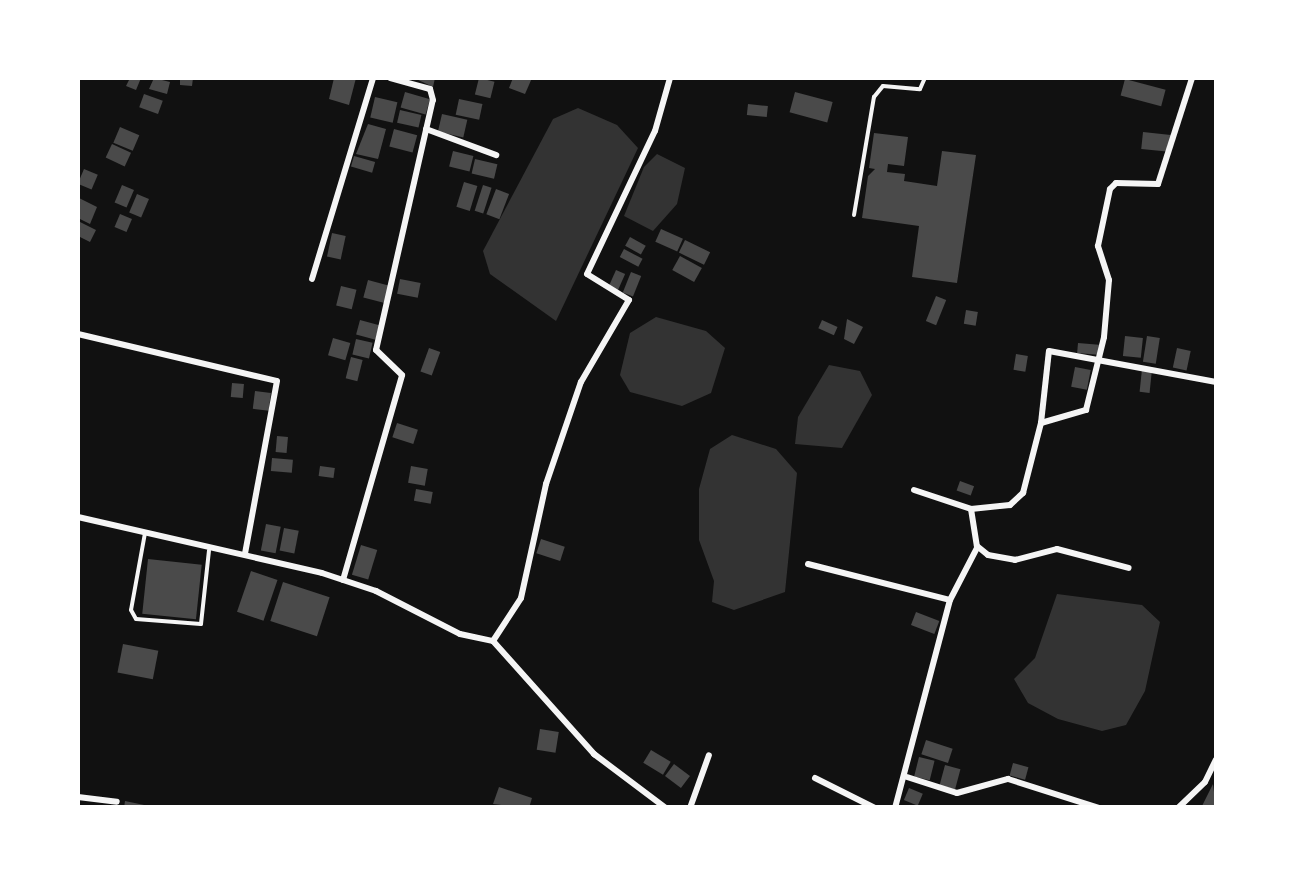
<!DOCTYPE html>
<html>
<head>
<meta charset="utf-8">
<style>
	body { margin:0 }
	#map { position:relative; width:1294px; height:885px; overflow:hidden; background:#111; font-family:Karla,sans-serif }
	div>[style] { position:absolute }
	[style*='--x'] { left:calc(var(--x)*1px); top:calc(var(--y)*1px); width:calc(var(--w)*1px); rotate:calc(var(--a)*1deg) }
	.water>* { inset:0; background:#333 }
	.building>* { inset:0; background:#4a4a4a; transform-origin:0 0 }
	.service>* { height:4px; margin:-2px; padding:0 2px; transform-origin:2px; border-radius:2px; background:#f5f5f5 }
	.minor>* { height:6px; margin:-3px; padding:0 3px; transform-origin:3px; border-radius:3px; background:#f5f5f5 }
	span { translate:-50% -50%; white-space:nowrap; text-align:center; line-height:1.15; -webkit-text-stroke:9px #fff; paint-order:stroke }
	.frame { position:absolute; inset:0; border:80px solid #fff; pointer-events:none }
</style>
</head>
<body>
<div id="map">
	<div class="water">
		<i style="clip-path:polygon(578px 108px,617px 125px,638px 148px,556px 321px,490px 274px,483px 251px,553px 119px)"></i>
		<i style="clip-path:polygon(657px 154px,685px 168px,677px 204px,653px 231px,624px 216px,644px 167px)"></i>
		<i style="clip-path:polygon(656px 317px,706px 331px,725px 348px,711px 393px,682px 406px,630px 392px,620px 375px,630px 333px)"></i>
		<i style="clip-path:polygon(829px 365px,860px 371px,872px 395px,842px 448px,795px 444px,798px 417px)"></i>
		<i style="clip-path:polygon(732px 435px,776px 449px,797px 473px,785px 592px,734px 610px,712px 602px,714px 581px,699px 540px,699px 489px,710px 449px)"></i>
		<i style="clip-path:polygon(1057px 594px,1142px 605px,1160px 622px,1145px 691px,1126px 725px,1102px 731px,1058px 719px,1028px 703px,1014px 679px,1035px 658px)"></i>
	</div>
	<div class="building">
		<i style="clip-path:polygon(130px 78px,141px 78px,136px 90px,126px 86px)"></i>
		<i style="clip-path:polygon(154px 78px,170px 82px,167px 94px,149px 89px)"></i>
		<i style="clip-path:polygon(180px 78px,193px 78px,192px 86px,180px 85px)"></i>
		<i style="clip-path:polygon(334px 78px,356px 78px,349px 105px,329px 99px)"></i>
		<i style="clip-path:polygon(414px 78px,435px 78px,433px 87px)"></i>
		<i style="left:479px;top:78px;width:16px;height:17px;rotate:14deg"></i>
		<i style="clip-path:polygon(513px 78px,532px 78px,525px 94px,509px 88px)"></i>
		<i style="left:1125px;top:79px;width:42px;height:17px;rotate:15deg"></i>
		<i style="left:405px;top:92px;width:26px;height:16px;rotate:16deg"></i>
		<i style="left:795px;top:92px;width:39px;height:21px;rotate:15deg"></i>
		<i style="left:144px;top:94px;width:20px;height:14px;rotate:20deg"></i>
		<i style="left:375px;top:97px;width:23px;height:21px;rotate:13deg"></i>
		<i style="left:459px;top:99px;width:24px;height:16px;rotate:12deg"></i>
		<i style="left:748px;top:104px;width:20px;height:11px;rotate:6deg"></i>
		<i style="left:400px;top:110px;width:22px;height:13px;rotate:13deg"></i>
		<i style="left:442px;top:114px;width:26px;height:18px;rotate:13deg"></i>
		<i style="clip-path:polygon(368px 124px,386px 129px,378px 159px,356px 154px)"></i>
		<i style="left:120px;top:127px;width:21px;height:17px;rotate:23deg"></i>
		<i style="left:394px;top:129px;width:24px;height:18px;rotate:15deg"></i>
		<i style="left:1143px;top:132px;width:28px;height:17px;rotate:6deg"></i>
		<i style="clip-path:polygon(874px 133px,908px 137px,904px 166px,888px 164px,887px 172px,905px 174px,904px 181px,937px 186px,942px 151px,976px 155px,957px 283px,912px 277px,919px 226px,862px 218px,868px 176px,875px 169px,869px 168px)"></i>
		<i style="left:112px;top:144px;width:21px;height:15px;rotate:25deg"></i>
		<i style="left:453px;top:151px;width:21px;height:16px;rotate:14deg"></i>
		<i style="left:354px;top:156px;width:22px;height:11px;rotate:16deg"></i>
		<i style="left:475px;top:159px;width:23px;height:15px;rotate:13deg"></i>
		<i style="left:84px;top:169px;width:15px;height:16px;rotate:23deg"></i>
		<i style="left:464px;top:182px;width:14px;height:26px;rotate:17deg"></i>
		<i style="left:122px;top:185px;width:13px;height:19px;rotate:23deg"></i>
		<i style="left:483px;top:185px;width:9px;height:27px;rotate:18deg"></i>
		<i style="left:496px;top:189px;width:14px;height:27px;rotate:21deg"></i>
		<i style="left:137px;top:194px;width:13px;height:20px;rotate:23deg"></i>
		<i style="clip-path:polygon(79px 198px,97px 207px,90px 224px,78px 218px)"></i>
		<i style="left:120px;top:214px;width:13px;height:14px;rotate:23deg"></i>
		<i style="clip-path:polygon(78px 221px,96px 230px,90px 242px,78px 236px)"></i>
		<i style="left:661px;top:229px;width:24px;height:14px;rotate:24deg"></i>
		<i style="left:332px;top:233px;width:14px;height:24px;rotate:12deg"></i>
		<i style="left:630px;top:237px;width:18px;height:10px;rotate:29deg"></i>
		<i style="left:685px;top:240px;width:28px;height:14px;rotate:26deg"></i>
		<i style="left:624px;top:249px;width:21px;height:9px;rotate:28deg"></i>
		<i style="left:680px;top:256px;width:25px;height:16px;rotate:29deg"></i>
		<i style="left:616px;top:270px;width:10px;height:18px;rotate:24deg"></i>
		<i style="left:631px;top:272px;width:11px;height:22px;rotate:22deg"></i>
		<i style="left:400px;top:279px;width:21px;height:15px;rotate:11deg"></i>
		<i style="left:368px;top:280px;width:24px;height:18px;rotate:15deg"></i>
		<i style="left:341px;top:286px;width:16px;height:20px;rotate:14deg"></i>
		<i style="left:936px;top:296px;width:11px;height:27px;rotate:22deg"></i>
		<i style="left:966px;top:310px;width:12px;height:14px;rotate:9deg"></i>
		<i style="clip-path:polygon(847px 319px,863px 327px,854px 344px,844px 339px)"></i>
		<i style="left:360px;top:320px;width:20px;height:15px;rotate:15deg"></i>
		<i style="left:822px;top:320px;width:17px;height:9px;rotate:24deg"></i>
		<i style="left:1125px;top:336px;width:18px;height:20px;rotate:6deg"></i>
		<i style="left:1147px;top:336px;width:13px;height:26px;rotate:9deg"></i>
		<i style="left:333px;top:338px;width:18px;height:18px;rotate:16deg"></i>
		<i style="left:356px;top:339px;width:17px;height:16px;rotate:13deg"></i>
		<i style="left:1078px;top:343px;width:21px;height:10px;rotate:5deg"></i>
		<i style="left:429px;top:348px;width:12px;height:25px;rotate:20deg"></i>
		<i style="left:1177px;top:348px;width:14px;height:20px;rotate:12deg"></i>
		<i style="left:1016px;top:354px;width:12px;height:16px;rotate:9deg"></i>
		<i style="left:351px;top:357px;width:12px;height:22px;rotate:14deg"></i>
		<i style="left:1075px;top:367px;width:16px;height:20px;rotate:11deg"></i>
		<i style="left:1142px;top:369px;width:10px;height:23px;rotate:6deg"></i>
		<i style="left:232px;top:383px;width:12px;height:14px;rotate:5deg"></i>
		<i style="left:255px;top:391px;width:16px;height:18px;rotate:7deg"></i>
		<i style="left:397px;top:423px;width:22px;height:15px;rotate:18deg"></i>
		<i style="left:277px;top:436px;width:11px;height:16px;rotate:5deg"></i>
		<i style="left:272px;top:458px;width:21px;height:13px;rotate:5deg"></i>
		<i style="left:320px;top:466px;width:15px;height:10px;rotate:8deg"></i>
		<i style="left:411px;top:466px;width:17px;height:17px;rotate:10deg"></i>
		<i style="left:960px;top:481px;width:15px;height:10px;rotate:20deg"></i>
		<i style="left:416px;top:489px;width:17px;height:12px;rotate:10deg"></i>
		<i style="left:266px;top:524px;width:15px;height:27px;rotate:11deg"></i>
		<i style="left:284px;top:528px;width:15px;height:23px;rotate:11deg"></i>
		<i style="left:541px;top:539px;width:25px;height:15px;rotate:18deg"></i>
		<i style="left:361px;top:545px;width:17px;height:31px;rotate:17deg"></i>
		<i style="left:148px;top:559px;width:54px;height:55px;rotate:6deg"></i>
		<i style="left:251px;top:571px;width:28px;height:43px;rotate:19deg"></i>
		<i style="left:283px;top:582px;width:49px;height:41px;rotate:18deg"></i>
		<i style="left:916px;top:612px;width:25px;height:14px;rotate:21deg"></i>
		<i style="left:123px;top:644px;width:36px;height:29px;rotate:11deg"></i>
		<i style="left:540px;top:729px;width:19px;height:21px;rotate:9deg"></i>
		<i style="left:926px;top:740px;width:28px;height:15px;rotate:18deg"></i>
		<i style="left:651px;top:750px;width:23px;height:15px;rotate:31deg"></i>
		<i style="left:919px;top:757px;width:16px;height:20px;rotate:14deg"></i>
		<i style="left:1013px;top:763px;width:16px;height:13px;rotate:15deg"></i>
		<i style="left:674px;top:764px;width:20px;height:15px;rotate:37deg"></i>
		<i style="left:945px;top:765px;width:16px;height:21px;rotate:15deg"></i>
		<i style="clip-path:polygon(1213px 784px,1216px 808px,1201px 808px)"></i>
		<i style="clip-path:polygon(499px 787px,532px 798px,529px 808px,493px 804px)"></i>
		<i style="left:909px;top:788px;width:15px;height:13px;rotate:23deg"></i>
		<i style="clip-path:polygon(125px 801px,149px 806px,149px 808px,124px 808px)"></i>
	</div>
	<div class="service">
		<i style="--x:854;--y:215;--w:120;--a:-80.4"></i>
		<i style="--x:874;--y:97;--w:14;--a:-51"></i>
		<i style="--x:883;--y:86;--w:37;--a:5"></i>
		<i style="--x:920;--y:89;--w:12;--a:-66"></i>
		<i style="--x:145;--y:533;--w:78;--a:100.3"></i>
		<i style="--x:131;--y:610;--w:10;--a:61"></i>
		<i style="--x:136;--y:619;--w:65;--a:4.4"></i>
		<i style="--x:201;--y:624;--w:74;--a:-83.8"></i>
	</div>
	<div class="minor">
		<i style="--x:426;--y:129;--w:75;--a:20.4"></i>
		<i style="--x:312;--y:279;--w:210;--a:-73.1"></i>
		<i style="--x:78;--y:334;--w:204;--a:13.3"></i>
		<i style="--x:277;--y:381;--w:176;--a:100.5"></i>
		<i style="--x:1041;--y:423;--w:72;--a:-83.7"></i>
		<i style="--x:1049;--y:351;--w:170;--a:10.5"></i>
		<i style="--x:914;--y:490;--w:60;--a:18.4"></i>
		<i style="--x:971;--y:509;--w:39;--a:-6"></i>
		<i style="--x:1010;--y:505;--w:18;--a:-43"></i>
		<i style="--x:1023;--y:493;--w:72;--a:-75.6"></i>
		<i style="--x:1041;--y:423;--w:47;--a:-16.1"></i>
		<i style="--x:1086;--y:410;--w:75;--a:-76.1"></i>
		<i style="--x:1104;--y:337;--w:57;--a:-85"></i>
		<i style="--x:1109;--y:280;--w:36;--a:-108"></i>
		<i style="--x:1098;--y:246;--w:58;--a:-78.1"></i>
		<i style="--x:1110;--y:189;--w:8;--a:-45"></i>
		<i style="--x:1116;--y:183;--w:42;--a:1.4"></i>
		<i style="--x:1158;--y:184;--w:111;--a:-72.2"></i>
		<i style="--x:971;--y:509;--w:37;--a:81"></i>
		<i style="--x:977;--y:546;--w:14;--a:39"></i>
		<i style="--x:988;--y:555;--w:27;--a:10"></i>
		<i style="--x:1015;--y:560;--w:43;--a:-14.7"></i>
		<i style="--x:1057;--y:549;--w:74;--a:14.8"></i>
		<i style="--x:78;--y:517;--w:250;--a:12.9"></i>
		<i style="--x:322;--y:573;--w:57;--a:18.4"></i>
		<i style="--x:376;--y:591;--w:94;--a:27.1"></i>
		<i style="--x:460;--y:634;--w:34;--a:12"></i>
		<i style="--x:493;--y:641;--w:152;--a:48.2"></i>
		<i style="--x:594;--y:754;--w:90;--a:36.9"></i>
		<i style="--x:808;--y:564;--w:146;--a:14.2"></i>
		<i style="--x:950;--y:600;--w:59;--a:-62.6"></i>
		<i style="--x:343;--y:580;--w:213;--a:-73.9"></i>
		<i style="--x:402;--y:375;--w:36;--a:-136"></i>
		<i style="--x:376;--y:350;--w:256;--a:-77.2"></i>
		<i style="--x:433;--y:100;--w:11;--a:-105"></i>
		<i style="--x:430;--y:89;--w:41;--a:-164.6"></i>
		<i style="--x:493;--y:641;--w:51;--a:-56.9"></i>
		<i style="--x:521;--y:598;--w:117;--a:-77.6"></i>
		<i style="--x:546;--y:484;--w:108;--a:-71.1"></i>
		<i style="--x:581;--y:382;--w:95;--a:-59.7"></i>
		<i style="--x:629;--y:300;--w:49;--a:-148.2"></i>
		<i style="--x:587;--y:274;--w:158;--a:-64.6"></i>
		<i style="--x:655;--y:131;--w:55;--a:-74.2"></i>
		<i style="--x:907;--y:777;--w:52;--a:17.7"></i>
		<i style="--x:957;--y:793;--w:53;--a:-15.4"></i>
		<i style="--x:1008;--y:779;--w:96;--a:17.7"></i>
		<i style="--x:815;--y:778;--w:67;--a:26.6"></i>
		<i style="--x:78;--y:797;--w:39;--a:7"></i>
		<i style="--x:690;--y:808;--w:56;--a:-70.3"></i>
		<i style="--x:895;--y:808;--w:215;--a:-75.2"></i>
		<i style="--x:1178;--y:808;--w:37;--a:-44"></i>
		<i style="--x:1205;--y:782;--w:25;--a:-64"></i>
	</div>
	<div class="frame"></div>
</div>
</body>
</html>
